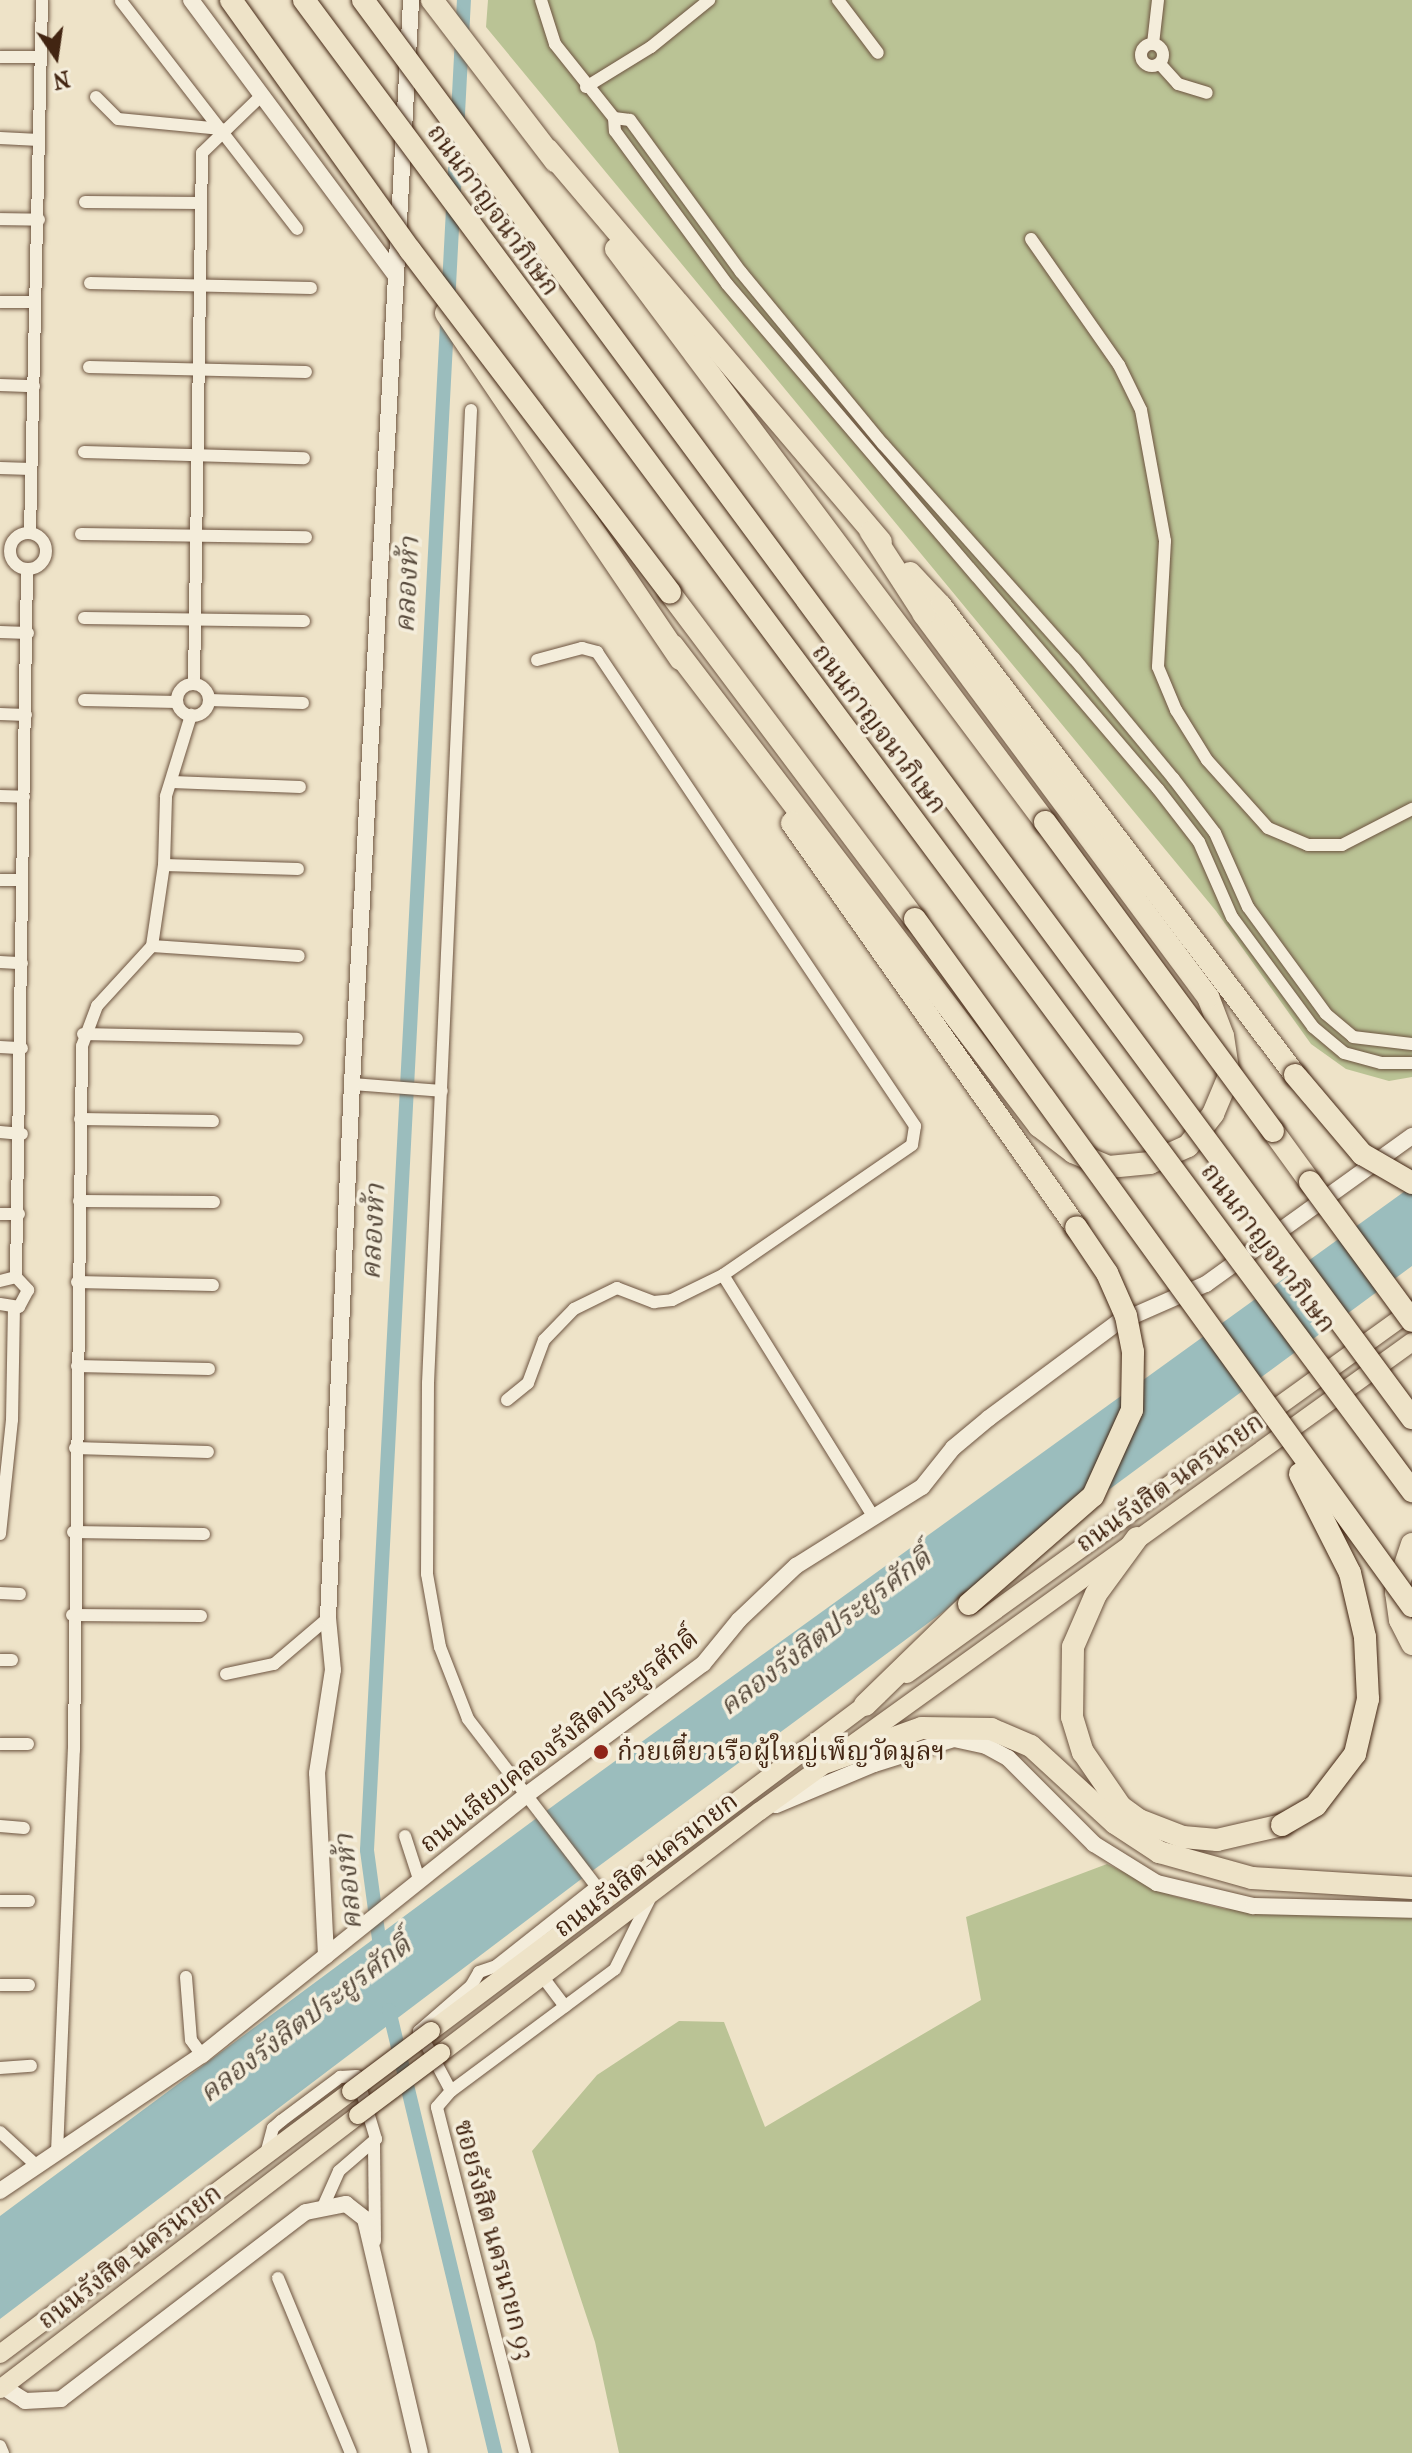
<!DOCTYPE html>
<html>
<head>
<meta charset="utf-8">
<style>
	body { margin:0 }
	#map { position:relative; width:1412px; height:2453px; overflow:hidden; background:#eee3c8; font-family:"IM FELL French Canon","Noto Serif Thai",serif }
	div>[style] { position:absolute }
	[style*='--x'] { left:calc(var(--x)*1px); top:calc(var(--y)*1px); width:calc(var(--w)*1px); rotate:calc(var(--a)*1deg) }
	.green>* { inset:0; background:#bac395 }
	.water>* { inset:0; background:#9bbdbd }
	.canal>* { height:14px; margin:-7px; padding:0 7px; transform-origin:7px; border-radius:7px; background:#9bbdbd }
	.roads { filter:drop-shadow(0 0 2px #6d5440) drop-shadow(0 0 2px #6d5440) }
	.street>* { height:12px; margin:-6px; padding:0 6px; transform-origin:6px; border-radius:6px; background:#f4eddb }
	.street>.ring { margin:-6px; padding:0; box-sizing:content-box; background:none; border:12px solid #f4eddb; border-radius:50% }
	.secondary>* { height:16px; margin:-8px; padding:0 8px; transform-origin:8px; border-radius:8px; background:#f4eddb }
	.primary>* { height:18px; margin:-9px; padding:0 9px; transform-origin:9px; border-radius:9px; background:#eee3c8 }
	.highway>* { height:22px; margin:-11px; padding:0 11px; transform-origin:11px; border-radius:11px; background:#eee3c8 }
	.bridges { filter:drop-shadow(0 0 2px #422512) drop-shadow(0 0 2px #422512) }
	.primary-bridge>* { height:18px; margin:-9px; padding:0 9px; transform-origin:9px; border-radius:9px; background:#eee3c8 }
	.highway-bridge>* { height:22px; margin:-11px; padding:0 11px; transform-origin:11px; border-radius:11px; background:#eee3c8 }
	.dots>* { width:22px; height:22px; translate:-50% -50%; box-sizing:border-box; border:4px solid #f4eddb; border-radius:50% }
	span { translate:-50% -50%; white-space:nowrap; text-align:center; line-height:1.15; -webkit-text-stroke:7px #f4eddb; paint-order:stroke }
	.street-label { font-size:26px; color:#422512 }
	.poi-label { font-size:26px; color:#422512 }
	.left { translate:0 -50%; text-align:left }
	.water-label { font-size:28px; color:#584b3d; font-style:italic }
	.north { position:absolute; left:16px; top:16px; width:80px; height:80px; -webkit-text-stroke:6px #f4eddb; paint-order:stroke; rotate:167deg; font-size:22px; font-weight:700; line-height:32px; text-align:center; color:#422512 }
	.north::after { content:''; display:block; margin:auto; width:28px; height:36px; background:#422512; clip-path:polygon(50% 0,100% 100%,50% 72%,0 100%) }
</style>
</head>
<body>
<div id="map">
	<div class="green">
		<i style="clip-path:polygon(488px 0,1412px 0,1412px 1077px,1389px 1081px,1346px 1069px,1311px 1044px,1216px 911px,486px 27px)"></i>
		<i style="clip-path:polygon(1107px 1864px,1173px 1896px,1225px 1909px,1412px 1916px,1412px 2453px,619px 2453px,595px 2342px,532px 2151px,597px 2075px,679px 2021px,724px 2022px,765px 2127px,981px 2000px,966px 1917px)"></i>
	</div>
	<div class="water">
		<i style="clip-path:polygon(1412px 1186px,1412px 1266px,580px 1880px,0 2319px,0 2216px,557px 1803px)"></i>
	</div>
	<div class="canal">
		<i style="--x:381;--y:1954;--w:105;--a:-97.7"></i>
		<i style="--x:367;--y:1850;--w:1853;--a:-87"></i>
		<i style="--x:389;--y:2010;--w:456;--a:76.5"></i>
	</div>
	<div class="roads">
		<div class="street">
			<i style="--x:541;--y:0;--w:46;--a:72.3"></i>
			<i style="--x:555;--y:44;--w:95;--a:51.4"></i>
			<i style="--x:614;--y:118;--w:13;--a:86"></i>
			<i style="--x:615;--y:131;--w:190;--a:53.8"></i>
			<i style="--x:727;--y:284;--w:664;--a:49.52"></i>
			<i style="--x:1158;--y:789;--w:67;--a:52.3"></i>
			<i style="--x:1199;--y:842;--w:82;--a:66.3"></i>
			<i style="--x:1232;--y:917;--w:137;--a:53.6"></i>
			<i style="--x:1313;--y:1027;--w:40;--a:40"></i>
			<i style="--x:1344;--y:1053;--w:38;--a:15"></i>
			<i style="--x:1381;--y:1063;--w:31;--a:0"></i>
			<i style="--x:838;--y:0;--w:66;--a:53"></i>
			<i style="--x:121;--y:1;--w:288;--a:52.3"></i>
			<i style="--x:1153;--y:44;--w:44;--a:-83.5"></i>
			<i class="ring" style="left:1141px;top:44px;width:10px;height:10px"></i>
			<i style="--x:0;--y:57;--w:39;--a:0"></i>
			<i style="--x:1160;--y:64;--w:27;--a:48"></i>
			<i style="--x:1178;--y:84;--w:30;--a:17"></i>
			<i style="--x:586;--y:87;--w:76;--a:-31.6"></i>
			<i style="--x:651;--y:47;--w:75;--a:-39"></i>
			<i style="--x:96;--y:97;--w:31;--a:45"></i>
			<i style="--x:118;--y:119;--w:104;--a:5.5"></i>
			<i style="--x:614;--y:118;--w:16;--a:7"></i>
			<i style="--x:630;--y:120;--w:188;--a:53.9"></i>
			<i style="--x:741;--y:272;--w:223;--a:50.5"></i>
			<i style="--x:883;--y:444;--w:287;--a:48.3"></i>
			<i style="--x:1074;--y:658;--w:156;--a:50.5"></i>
			<i style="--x:1173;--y:778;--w:69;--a:52.6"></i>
			<i style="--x:1215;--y:833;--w:81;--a:66"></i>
			<i style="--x:1248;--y:907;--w:132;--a:53.9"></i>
			<i style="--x:1326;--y:1014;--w:35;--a:40"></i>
			<i style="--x:1353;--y:1037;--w:59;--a:6.8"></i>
			<i style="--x:0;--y:138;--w:39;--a:3"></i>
			<i style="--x:85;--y:202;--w:115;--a:0.5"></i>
			<i style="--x:0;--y:219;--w:39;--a:1"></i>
			<i style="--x:1031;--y:239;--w:154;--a:55.1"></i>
			<i style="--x:1119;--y:365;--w:50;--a:63.9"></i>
			<i style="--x:1141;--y:410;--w:133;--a:79.6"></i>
			<i style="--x:1165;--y:541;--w:126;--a:93.2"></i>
			<i style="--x:1158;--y:667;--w:47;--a:67.3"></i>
			<i style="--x:1176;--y:710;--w:59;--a:58.2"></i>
			<i style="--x:1207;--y:760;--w:91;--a:48.1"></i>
			<i style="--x:1268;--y:828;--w:43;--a:23"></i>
			<i style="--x:1308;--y:845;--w:34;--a:0"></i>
			<i style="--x:1342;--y:845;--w:79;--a:-27.2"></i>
			<i style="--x:90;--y:283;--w:221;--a:1.3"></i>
			<i style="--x:0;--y:302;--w:35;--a:0"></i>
			<i style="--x:89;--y:367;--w:217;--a:1.3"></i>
			<i style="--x:0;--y:385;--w:34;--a:2"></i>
			<i style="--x:471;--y:410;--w:974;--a:92.53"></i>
			<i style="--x:428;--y:1383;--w:191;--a:90.3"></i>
			<i style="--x:427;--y:1574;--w:74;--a:79.9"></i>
			<i style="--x:440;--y:1647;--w:77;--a:68.7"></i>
			<i style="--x:468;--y:1719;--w:227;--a:52.5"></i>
			<i style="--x:84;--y:452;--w:220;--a:1.6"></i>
			<i style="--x:0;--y:468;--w:31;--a:2"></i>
			<i style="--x:30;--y:533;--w:533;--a:-88.71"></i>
			<i class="ring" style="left:10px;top:533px;width:24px;height:24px"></i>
			<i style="--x:81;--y:534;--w:225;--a:0.8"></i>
			<i style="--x:84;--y:618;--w:220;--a:0.8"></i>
			<i style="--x:0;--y:632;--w:28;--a:2"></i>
			<i style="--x:537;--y:660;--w:47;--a:-14.9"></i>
			<i style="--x:582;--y:648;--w:16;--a:15"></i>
			<i style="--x:597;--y:652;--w:571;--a:56.14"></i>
			<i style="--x:915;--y:1126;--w:19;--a:99"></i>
			<i style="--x:912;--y:1145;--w:229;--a:145.5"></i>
			<i style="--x:723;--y:1275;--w:284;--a:58.1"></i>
			<i style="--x:194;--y:684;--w:531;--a:-89.14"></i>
			<i style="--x:202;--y:153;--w:82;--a:-44"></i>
			<i class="ring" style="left:177px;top:684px;width:20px;height:20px"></i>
			<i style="--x:84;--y:700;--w:93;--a:1.2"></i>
			<i style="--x:209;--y:700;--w:94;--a:1.8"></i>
			<i style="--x:0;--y:714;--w:26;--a:2"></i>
			<i style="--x:172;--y:782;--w:128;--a:2.2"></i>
			<i style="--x:0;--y:796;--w:24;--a:2"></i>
			<i style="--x:164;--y:865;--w:134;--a:1.7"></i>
			<i style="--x:0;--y:880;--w:22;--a:0"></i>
			<i style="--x:152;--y:946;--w:147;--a:3.9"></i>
			<i style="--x:0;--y:962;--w:22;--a:3"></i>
			<i style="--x:83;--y:1034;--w:214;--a:1.3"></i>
			<i style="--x:0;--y:1047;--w:22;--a:3"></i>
			<i style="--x:352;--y:1084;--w:90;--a:4.4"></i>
			<i style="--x:80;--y:1119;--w:133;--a:0.9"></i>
			<i style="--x:0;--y:1132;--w:22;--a:5"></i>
			<i style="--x:79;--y:1201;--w:135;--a:0.4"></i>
			<i style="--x:0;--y:1214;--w:19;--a:0"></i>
			<i style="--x:16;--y:1277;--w:708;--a:-89.11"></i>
			<i style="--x:0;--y:1281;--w:16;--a:-14"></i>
			<i style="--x:16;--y:1277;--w:18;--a:47"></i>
			<i style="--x:28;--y:1290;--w:19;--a:118"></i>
			<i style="--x:19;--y:1307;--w:19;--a:-171"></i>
			<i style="--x:77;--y:1282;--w:136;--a:1.3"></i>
			<i style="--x:77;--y:1366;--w:132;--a:1.3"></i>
			<i style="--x:507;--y:1400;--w:27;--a:-39"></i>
			<i style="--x:528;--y:1383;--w:46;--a:-69.6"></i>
			<i style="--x:544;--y:1340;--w:43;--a:-45.9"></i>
			<i style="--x:574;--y:1309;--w:48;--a:-26"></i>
			<i style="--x:617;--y:1288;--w:40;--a:21"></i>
			<i style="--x:654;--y:1302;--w:18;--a:-6"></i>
			<i style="--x:672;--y:1300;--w:57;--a:-26.1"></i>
			<i style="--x:75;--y:1448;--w:133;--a:1.7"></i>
			<i style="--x:73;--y:1532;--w:131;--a:0.9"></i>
			<i style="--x:0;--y:1534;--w:115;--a:-84"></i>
			<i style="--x:12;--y:1420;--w:111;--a:-89"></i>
			<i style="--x:0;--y:1593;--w:20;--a:3"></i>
			<i style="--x:72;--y:1615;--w:129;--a:0.4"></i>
			<i style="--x:0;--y:1660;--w:12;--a:0"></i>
			<i style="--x:226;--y:1674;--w:49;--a:-11.8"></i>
			<i style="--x:274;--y:1664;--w:71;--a:-40.4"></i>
			<i style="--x:0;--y:1744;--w:28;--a:0"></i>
			<i style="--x:0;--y:1826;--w:24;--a:5"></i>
			<i style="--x:405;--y:1836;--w:45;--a:72"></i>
			<i style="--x:0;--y:1901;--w:29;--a:0"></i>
			<i style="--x:542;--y:1976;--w:38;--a:53"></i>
			<i style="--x:186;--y:1977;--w:63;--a:85.5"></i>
			<i style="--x:191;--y:2040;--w:19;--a:54"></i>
			<i style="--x:0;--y:1985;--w:29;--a:0"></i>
			<i style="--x:0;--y:2068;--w:31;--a:-4"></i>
			<i style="--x:451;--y:2091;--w:68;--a:-118.1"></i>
			<i style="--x:419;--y:2031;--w:69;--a:-40.9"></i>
			<i style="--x:471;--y:1986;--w:16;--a:-60"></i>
			<i style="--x:479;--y:1972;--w:18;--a:-19"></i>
			<i style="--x:496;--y:1966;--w:127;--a:-38.3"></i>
			<i style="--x:0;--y:2132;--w:50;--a:42.6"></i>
			<i style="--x:374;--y:2144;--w:97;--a:89.4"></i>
			<i style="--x:57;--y:2152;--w:402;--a:-87.6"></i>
			<i style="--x:74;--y:1750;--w:704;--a:-89.35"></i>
			<i style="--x:82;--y:1046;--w:43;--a:-69.4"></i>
			<i style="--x:97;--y:1006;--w:81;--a:-47.5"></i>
			<i style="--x:152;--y:946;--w:82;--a:-81.6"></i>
			<i style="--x:164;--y:865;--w:69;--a:-88.3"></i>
			<i style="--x:166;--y:796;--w:85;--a:-72.8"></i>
			<i style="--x:266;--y:2154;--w:27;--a:-75"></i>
			<i style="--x:273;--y:2128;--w:11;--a:-41"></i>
			<i style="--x:281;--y:2121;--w:74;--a:-36.7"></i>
			<i style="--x:340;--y:2077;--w:17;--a:-3"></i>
			<i style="--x:357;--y:2076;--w:66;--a:73.2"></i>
			<i style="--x:376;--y:2139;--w:49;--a:139.1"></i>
			<i style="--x:339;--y:2171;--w:37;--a:114"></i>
			<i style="--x:278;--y:2278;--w:190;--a:67.4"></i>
			<i style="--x:0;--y:2446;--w:8;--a:67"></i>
			<i style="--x:525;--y:2453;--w:357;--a:-104.3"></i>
			<i style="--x:437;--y:2107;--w:21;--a:-49"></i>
			<i style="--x:451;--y:2091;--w:204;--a:-36.6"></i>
			<i style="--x:615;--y:1969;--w:81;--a:-63.7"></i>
		</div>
		<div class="secondary">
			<i style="--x:191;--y:0;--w:342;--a:53.4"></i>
			<i style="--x:776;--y:1805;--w:106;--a:-22.7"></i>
			<i style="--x:874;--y:1764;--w:84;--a:-17.4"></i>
			<i style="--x:954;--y:1739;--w:33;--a:12"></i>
			<i style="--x:986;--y:1746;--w:25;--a:29"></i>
			<i style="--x:1008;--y:1758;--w:122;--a:45"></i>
			<i style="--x:1094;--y:1844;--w:74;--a:31.8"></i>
			<i style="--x:1157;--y:1883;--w:99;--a:13.5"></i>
			<i style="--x:1253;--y:1906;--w:159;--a:1.4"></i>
			<i style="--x:326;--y:1956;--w:183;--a:-92.8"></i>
			<i style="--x:317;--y:1773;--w:104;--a:-81.2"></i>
			<i style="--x:333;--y:1670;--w:52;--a:-95.5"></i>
			<i style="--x:328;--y:1618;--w:535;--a:-87.43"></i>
			<i style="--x:352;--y:1084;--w:1086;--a:-86.88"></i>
			<i style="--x:0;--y:2191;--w:244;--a:-34"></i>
			<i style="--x:202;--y:2055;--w:419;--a:-38.7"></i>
			<i style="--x:529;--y:1793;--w:217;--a:-36.6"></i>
			<i style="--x:703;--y:1664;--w:57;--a:-50.7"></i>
			<i style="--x:739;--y:1620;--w:79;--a:-43.5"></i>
			<i style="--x:796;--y:1566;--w:149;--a:-32.1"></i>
			<i style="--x:922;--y:1487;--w:50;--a:-51.5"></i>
			<i style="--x:953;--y:1448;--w:47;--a:-39.8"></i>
			<i style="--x:989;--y:1418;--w:159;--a:-36.6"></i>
			<i style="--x:1117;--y:1323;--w:97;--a:-23.7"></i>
			<i style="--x:1206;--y:1284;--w:254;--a:-35.7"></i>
			<i style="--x:3;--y:2387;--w:26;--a:32"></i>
			<i style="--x:25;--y:2401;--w:36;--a:-3"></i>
			<i style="--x:61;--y:2399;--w:308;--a:-37.4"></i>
			<i style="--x:306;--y:2212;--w:41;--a:-11.3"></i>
			<i style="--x:346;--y:2204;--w:24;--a:38"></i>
			<i style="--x:365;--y:2219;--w:240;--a:76.8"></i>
		</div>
		<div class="primary">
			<i style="--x:907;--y:1674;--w:623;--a:-35.78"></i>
			<i style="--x:431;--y:2031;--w:558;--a:-36.91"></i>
			<i style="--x:441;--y:2053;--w:400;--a:-37.2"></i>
			<i style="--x:760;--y:1811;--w:803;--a:-35.73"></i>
			<i style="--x:0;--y:2354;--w:439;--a:-36.8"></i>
			<i style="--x:0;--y:2389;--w:451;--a:-37.4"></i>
		</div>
		<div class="highway">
			<i style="--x:432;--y:0;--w:203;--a:52.6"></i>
			<i style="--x:548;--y:150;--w:514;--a:49.65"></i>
			<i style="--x:616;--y:249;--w:716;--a:53.18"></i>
			<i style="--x:446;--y:313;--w:418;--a:55.9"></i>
			<i style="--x:910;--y:573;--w:45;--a:46.8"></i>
			<i style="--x:941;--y:606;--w:588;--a:52.95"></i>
			<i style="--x:670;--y:593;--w:408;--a:53.1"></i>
			<i style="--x:673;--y:646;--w:604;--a:52.67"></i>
			<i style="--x:1039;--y:1126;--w:43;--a:37.4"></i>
			<i style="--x:1073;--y:1152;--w:39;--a:23"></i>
			<i style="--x:1109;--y:1167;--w:41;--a:-5.6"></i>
			<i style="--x:1150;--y:1163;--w:42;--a:-24.1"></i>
			<i style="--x:1188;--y:1146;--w:41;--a:-52"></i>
			<i style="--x:1213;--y:1114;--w:41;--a:-67.2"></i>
			<i style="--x:1229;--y:1076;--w:40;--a:-98.5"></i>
			<i style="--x:1223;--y:1036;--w:42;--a:-111"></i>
			<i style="--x:1208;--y:997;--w:477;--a:-126.6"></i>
			<i style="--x:924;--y:614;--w:98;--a:-122.9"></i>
			<i style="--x:792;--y:823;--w:494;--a:54.9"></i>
			<i style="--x:1273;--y:1131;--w:63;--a:54"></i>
			<i style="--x:1137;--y:1538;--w:69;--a:126.2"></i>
			<i style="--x:1096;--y:1594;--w:58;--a:113.5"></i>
			<i style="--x:1073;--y:1647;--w:70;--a:90.8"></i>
			<i style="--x:1072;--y:1717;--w:37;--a:73"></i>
			<i style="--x:1083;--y:1752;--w:67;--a:55.4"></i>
			<i style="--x:1121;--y:1807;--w:22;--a:36"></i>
			<i style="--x:1139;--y:1820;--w:47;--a:21.1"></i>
			<i style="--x:1183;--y:1837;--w:34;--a:5"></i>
			<i style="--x:1217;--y:1840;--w:67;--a:-13"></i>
			<i style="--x:1412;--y:1544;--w:51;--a:108.4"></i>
			<i style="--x:1396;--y:1592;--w:28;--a:82"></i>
			<i style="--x:1400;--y:1620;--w:27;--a:63"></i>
			<i style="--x:865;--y:1705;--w:145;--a:-44.2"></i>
			<i style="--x:827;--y:1762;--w:101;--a:-19.7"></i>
			<i style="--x:922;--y:1728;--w:69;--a:0.8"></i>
			<i style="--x:991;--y:1729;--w:43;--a:23"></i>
			<i style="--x:1031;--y:1746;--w:114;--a:42.5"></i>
			<i style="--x:1115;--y:1823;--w:53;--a:33.4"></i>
			<i style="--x:1159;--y:1852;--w:97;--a:15.6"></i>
			<i style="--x:1252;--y:1878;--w:160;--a:3.6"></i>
		</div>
	</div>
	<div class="bridges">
		<div class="primary-bridge">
			<i style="--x:351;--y:2091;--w:100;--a:-36.9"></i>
			<i style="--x:358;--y:2115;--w:104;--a:-36.8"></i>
		</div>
		<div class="highway-bridge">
			<i style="--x:231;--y:0;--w:307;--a:54.4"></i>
			<i style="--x:410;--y:250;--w:430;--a:52.8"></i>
			<i style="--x:304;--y:0;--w:1858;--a:53.38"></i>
			<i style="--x:363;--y:0;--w:1764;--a:53.51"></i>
			<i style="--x:1045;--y:822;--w:384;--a:53.6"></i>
			<i style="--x:915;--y:919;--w:848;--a:54.12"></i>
			<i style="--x:1295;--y:1075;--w:104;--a:49.7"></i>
			<i style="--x:1362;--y:1154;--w:58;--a:30.1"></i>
			<i style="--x:1310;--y:1182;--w:172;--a:53.7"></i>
			<i style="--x:969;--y:1604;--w:164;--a:-41.1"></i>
			<i style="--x:1093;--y:1496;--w:94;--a:-65.6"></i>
			<i style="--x:1132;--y:1410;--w:58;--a:-89"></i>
			<i style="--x:1133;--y:1352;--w:37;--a:-101"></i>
			<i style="--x:1126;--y:1316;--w:47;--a:-113.8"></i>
			<i style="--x:1107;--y:1273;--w:55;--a:-124"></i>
			<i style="--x:1282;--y:1825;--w:39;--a:-30"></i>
			<i style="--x:1316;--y:1805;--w:64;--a:-52.6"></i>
			<i style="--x:1355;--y:1754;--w:57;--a:-76.7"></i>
			<i style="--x:1368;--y:1699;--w:62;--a:-92.8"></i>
			<i style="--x:1365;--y:1637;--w:66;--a:-103.2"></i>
			<i style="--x:1350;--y:1573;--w:111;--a:-116.8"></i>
		</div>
	</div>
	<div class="dots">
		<i style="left:601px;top:1752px;background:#8f2418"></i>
	</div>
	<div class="street-label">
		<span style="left:493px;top:210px;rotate:54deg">ถนนกาญจนาภิเษก</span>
		<span style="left:879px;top:729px;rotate:53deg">ถนนกาญจนาภิเษก</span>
		<span style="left:1268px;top:1248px;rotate:53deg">ถนนกาญจนาภิเษก</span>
		<span style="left:1170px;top:1483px;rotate:-35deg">ถนนรังสิต-นครนายก</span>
		<span style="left:559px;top:1741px;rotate:-38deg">ถนนเลียบคลองรังสิตประยูรศักดิ์</span>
		<span style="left:646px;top:1865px;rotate:-37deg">ถนนรังสิต-นครนายก</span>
		<span style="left:494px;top:2240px;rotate:75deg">ซอยรังสิต นครนายก 93</span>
		<span style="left:130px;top:2257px;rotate:-37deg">ถนนรังสิต-นครนายก</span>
	</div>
	<div class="poi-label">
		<span class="left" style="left:617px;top:1752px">ก๋วยเตี๋ยวเรือผู้ใหญ่เพ็ญวัดมูลฯ</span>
	</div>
	<div class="water-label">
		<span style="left:407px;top:585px;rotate:-87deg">คลองห้า</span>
		<span style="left:373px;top:1232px;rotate:-87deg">คลองห้า</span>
		<span style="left:825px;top:1632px;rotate:-37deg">คลองรังสิตประยูรศักดิ์</span>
		<span style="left:348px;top:1882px;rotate:-95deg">คลองห้า</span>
		<span style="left:305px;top:2019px;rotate:-37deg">คลองรังสิตประยูรศักดิ์</span>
	</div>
	<div class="north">N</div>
</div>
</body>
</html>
